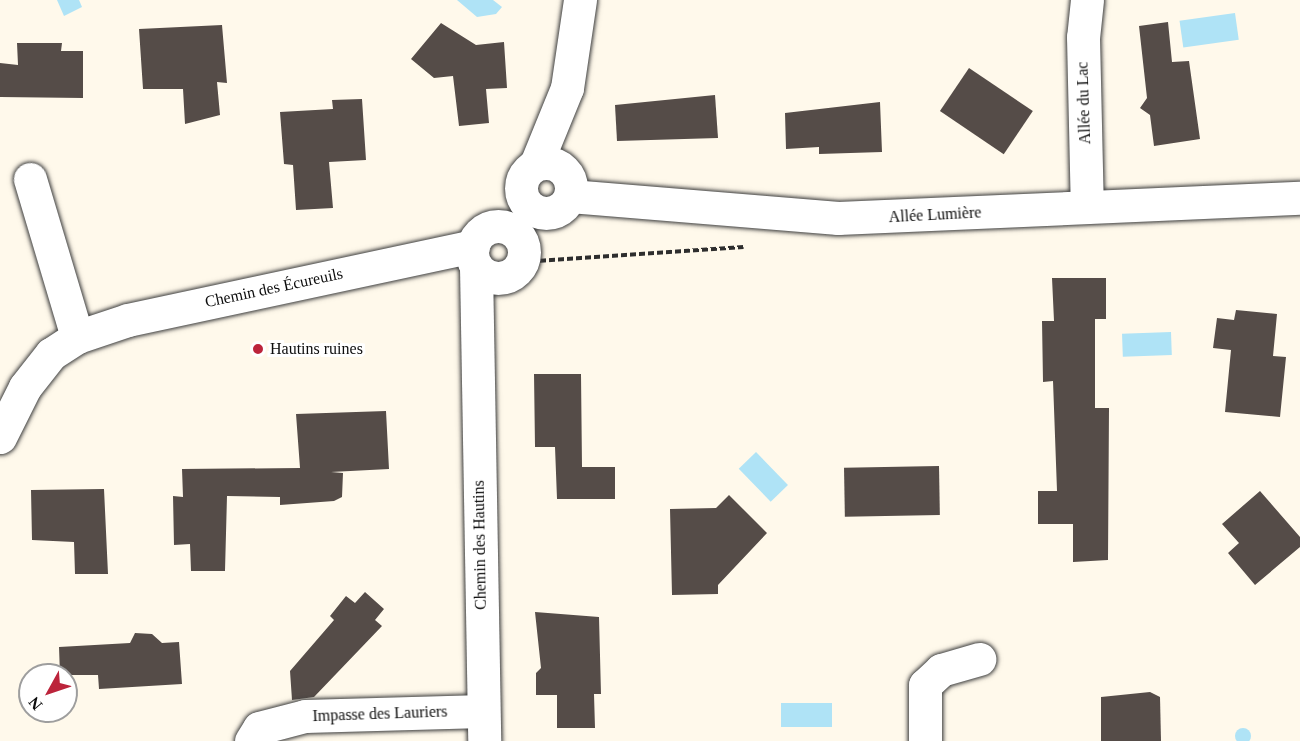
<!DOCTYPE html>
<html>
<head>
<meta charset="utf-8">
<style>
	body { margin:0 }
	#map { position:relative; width:1300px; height:741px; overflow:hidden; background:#fff9eb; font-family:"Times New Roman",serif }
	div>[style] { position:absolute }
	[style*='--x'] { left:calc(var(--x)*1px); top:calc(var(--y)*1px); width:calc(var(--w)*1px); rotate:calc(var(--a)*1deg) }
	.water>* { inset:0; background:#afe3f6; transform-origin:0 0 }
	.round { border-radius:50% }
	.building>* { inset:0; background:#554c48; transform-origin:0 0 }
	.path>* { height:4px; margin-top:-2px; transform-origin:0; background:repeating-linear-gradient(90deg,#2e2e2e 0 6px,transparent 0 9px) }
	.roads { filter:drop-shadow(0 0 2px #3f3f3f) drop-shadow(0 0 2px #3f3f3f) }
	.minor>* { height:33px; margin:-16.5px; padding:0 16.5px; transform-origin:16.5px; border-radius:16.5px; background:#fff }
	.minor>.ring { margin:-16.5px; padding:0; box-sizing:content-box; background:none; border:33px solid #fff; border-radius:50% }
	.dots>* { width:16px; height:16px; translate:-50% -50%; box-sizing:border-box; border:3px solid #fff; border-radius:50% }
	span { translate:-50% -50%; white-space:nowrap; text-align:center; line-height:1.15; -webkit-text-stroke:6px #fff; paint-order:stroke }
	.street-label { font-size:16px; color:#0c0c0c }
	.poi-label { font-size:16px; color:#0c0c0c }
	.left { translate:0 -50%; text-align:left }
	.north { position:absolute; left:18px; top:663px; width:60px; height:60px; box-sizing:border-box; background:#fff; border:2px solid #9e9e9e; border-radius:50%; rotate:230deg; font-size:16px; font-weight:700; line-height:24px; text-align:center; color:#0c0c0c }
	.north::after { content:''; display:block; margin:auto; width:21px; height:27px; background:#bc243b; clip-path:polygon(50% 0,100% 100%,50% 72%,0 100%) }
</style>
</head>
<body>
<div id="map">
	<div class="water">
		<i style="clip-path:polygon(57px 0,79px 0,82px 7px,64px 16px)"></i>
		<i style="clip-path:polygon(457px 0,493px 0,502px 7px,496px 14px,477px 17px)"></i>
		<i style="left:1235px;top:13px;width:27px;height:56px;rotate:82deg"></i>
		<i style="left:1171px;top:332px;width:23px;height:49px;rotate:88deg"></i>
		<i style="left:756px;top:452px;width:46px;height:24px;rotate:46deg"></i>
		<i style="left:781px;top:703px;width:51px;height:24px"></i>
		<i class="round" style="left:1235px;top:728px;width:16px;height:16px"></i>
	</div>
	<div class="building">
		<i style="clip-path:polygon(1168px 22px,1172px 62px,1189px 61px,1200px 139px,1154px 146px,1150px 115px,1140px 108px,1147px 98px,1139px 26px)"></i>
		<i style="clip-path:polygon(441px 23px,476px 45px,504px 42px,507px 88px,486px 89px,489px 123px,459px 126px,453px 76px,434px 78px,411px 59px)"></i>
		<i style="clip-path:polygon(222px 25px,227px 83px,217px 82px,220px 115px,185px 124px,183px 89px,143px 89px,139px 29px)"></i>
		<i style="clip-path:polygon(17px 43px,62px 43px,61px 51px,83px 51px,83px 98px,0 97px,0 63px,18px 65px)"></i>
		<i style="left:969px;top:68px;width:77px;height:52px;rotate:34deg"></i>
		<i style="clip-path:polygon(715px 95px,718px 138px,617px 141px,615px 105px)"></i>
		<i style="clip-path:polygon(362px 99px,366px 160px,329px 162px,333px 208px,296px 210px,293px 165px,284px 164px,280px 112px,333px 109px,332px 100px)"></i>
		<i style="clip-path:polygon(880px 102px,882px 152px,819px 154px,819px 147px,786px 149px,785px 113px)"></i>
		<i style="clip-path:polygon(1052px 278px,1106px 278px,1106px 319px,1095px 319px,1095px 408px,1109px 408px,1108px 560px,1073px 562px,1073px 524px,1038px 524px,1038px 491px,1057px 491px,1053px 381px,1043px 382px,1042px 321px,1054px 321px)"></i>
		<i style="clip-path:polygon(1236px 310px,1277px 314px,1273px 356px,1286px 357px,1280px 417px,1225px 412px,1231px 350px,1213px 348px,1217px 318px,1234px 320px)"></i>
		<i style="clip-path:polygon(534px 374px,581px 374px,582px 467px,615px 467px,615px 499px,557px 499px,555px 447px,535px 447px)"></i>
		<i style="clip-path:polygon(386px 411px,389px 469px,331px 472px,343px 473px,342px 497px,334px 501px,280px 505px,280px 497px,227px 496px,225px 571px,191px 571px,190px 544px,174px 545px,173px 496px,183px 497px,182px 469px,300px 468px,296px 414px)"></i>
		<i style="left:939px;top:466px;width:49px;height:95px;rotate:89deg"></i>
		<i style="clip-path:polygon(104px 489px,108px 574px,75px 574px,74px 542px,32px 540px,31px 490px)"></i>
		<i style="clip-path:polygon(1260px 491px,1300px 537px,1300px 547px,1255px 585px,1228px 553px,1239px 543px,1222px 524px)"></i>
		<i style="clip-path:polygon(729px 495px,767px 533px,718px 585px,718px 594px,672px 595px,670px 509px,716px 508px)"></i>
		<i style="clip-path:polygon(365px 592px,384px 609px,375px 620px,382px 626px,314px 697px,292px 700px,290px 671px,334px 620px,330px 616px,346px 596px,355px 603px)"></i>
		<i style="clip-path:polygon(535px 612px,599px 617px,601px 694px,594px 694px,595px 728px,557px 728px,557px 695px,536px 695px,536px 673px,541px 668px)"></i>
		<i style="clip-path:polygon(135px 633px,152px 634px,162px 643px,179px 642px,182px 684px,99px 689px,98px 675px,60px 675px,59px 647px,130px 643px)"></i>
		<i style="clip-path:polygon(1150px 692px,1160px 697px,1161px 741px,1101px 741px,1101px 697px)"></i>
	</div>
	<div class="path">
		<i style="--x:522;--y:262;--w:222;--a:-3.9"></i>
	</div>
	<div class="roads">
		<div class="minor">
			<i style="--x:1087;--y:0;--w:37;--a:96"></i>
			<i style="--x:1083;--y:37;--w:170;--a:88.7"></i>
			<i class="ring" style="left:521px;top:163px;width:17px;height:17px"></i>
			<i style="--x:536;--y:164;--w:82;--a:-67.8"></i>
			<i style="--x:567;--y:88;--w:89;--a:-81.6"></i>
			<i style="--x:30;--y:179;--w:165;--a:73.4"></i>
			<i style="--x:570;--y:196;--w:269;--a:4.7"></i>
			<i style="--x:838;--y:218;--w:462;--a:-2.5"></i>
			<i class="ring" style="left:472px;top:226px;width:19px;height:19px"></i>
			<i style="--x:476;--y:267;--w:474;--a:89"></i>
			<i style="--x:0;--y:437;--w:56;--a:-63.4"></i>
			<i style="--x:25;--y:387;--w:42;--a:-51.8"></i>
			<i style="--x:51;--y:354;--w:31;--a:-33"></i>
			<i style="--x:77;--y:337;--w:54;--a:-18.4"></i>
			<i style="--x:128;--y:320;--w:353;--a:-12.1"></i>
			<i style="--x:251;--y:741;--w:15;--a:-58"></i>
			<i style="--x:259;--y:728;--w:48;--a:-14.6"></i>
			<i style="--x:305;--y:716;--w:178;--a:-1.6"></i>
			<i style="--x:925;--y:741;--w:56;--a:-90"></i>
			<i style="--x:925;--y:685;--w:22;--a:-43"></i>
			<i style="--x:941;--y:670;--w:40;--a:-16"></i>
		</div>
	</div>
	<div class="dots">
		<i style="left:258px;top:349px;background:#bc243b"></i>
	</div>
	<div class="street-label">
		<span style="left:1084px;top:103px;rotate:-92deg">Allée du Lac</span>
		<span style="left:935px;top:215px;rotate:-3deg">Allée Lumière</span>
		<span style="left:274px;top:288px;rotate:-12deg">Chemin des Écureuils</span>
		<span style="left:480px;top:545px;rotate:-91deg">Chemin des Hautins</span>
		<span style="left:380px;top:714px;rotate:-2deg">Impasse des Lauriers</span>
	</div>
	<div class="poi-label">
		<span class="left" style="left:270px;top:349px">Hautins ruines</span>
	</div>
	<div class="north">N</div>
</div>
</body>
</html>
